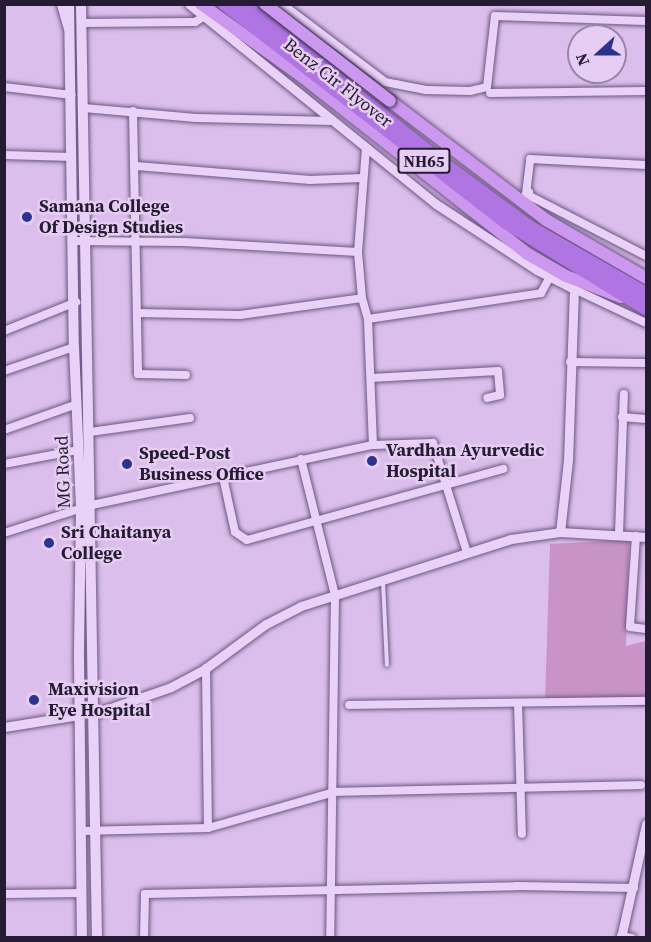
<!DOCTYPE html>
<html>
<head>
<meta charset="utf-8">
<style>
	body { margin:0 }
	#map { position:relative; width:651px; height:942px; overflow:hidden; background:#dbbeeb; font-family:"Source Serif 4",serif }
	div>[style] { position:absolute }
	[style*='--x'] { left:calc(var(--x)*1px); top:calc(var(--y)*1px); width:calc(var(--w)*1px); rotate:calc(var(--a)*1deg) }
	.green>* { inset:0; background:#c893c6 }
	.roads { filter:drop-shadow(0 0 2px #6c5883) drop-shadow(0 0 2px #6c5883) }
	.service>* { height:4px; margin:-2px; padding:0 2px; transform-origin:2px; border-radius:2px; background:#e9d1f7 }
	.minor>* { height:8px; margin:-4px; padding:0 4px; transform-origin:4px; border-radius:4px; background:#e9d1f7 }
	.tertiary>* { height:9px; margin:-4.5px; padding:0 4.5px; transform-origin:4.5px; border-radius:4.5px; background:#e9d1f7 }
	.secondary>* { height:10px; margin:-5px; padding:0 5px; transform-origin:5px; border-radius:5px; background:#e9d1f7 }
	.primary>* { height:12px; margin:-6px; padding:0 6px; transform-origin:6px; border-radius:6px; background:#cc97ee }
	.trunk>* { height:14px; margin:-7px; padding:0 7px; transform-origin:7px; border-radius:7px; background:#b074e3 }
	.bridges { filter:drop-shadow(0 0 2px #3b2c50) drop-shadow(0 0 2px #3b2c50) }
	.primary-bridge>* { height:12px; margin:-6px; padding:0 6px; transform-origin:6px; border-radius:6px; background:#cc97ee }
	.dots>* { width:16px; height:16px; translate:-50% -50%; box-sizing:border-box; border:3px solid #e6cdf3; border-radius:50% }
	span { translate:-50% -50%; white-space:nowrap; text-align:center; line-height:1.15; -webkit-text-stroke:5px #e6cdf3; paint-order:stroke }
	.shield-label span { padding:2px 4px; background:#e6cdf3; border:2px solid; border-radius:4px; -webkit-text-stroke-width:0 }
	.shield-label { font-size:16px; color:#251c33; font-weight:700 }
	.street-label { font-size:18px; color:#251c33 }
	.poi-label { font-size:18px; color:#251c33; font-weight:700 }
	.left { translate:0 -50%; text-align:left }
	.frame { position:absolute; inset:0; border:6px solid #251c33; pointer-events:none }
	.north { position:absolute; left:567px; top:24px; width:60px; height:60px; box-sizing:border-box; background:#e6cdf3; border:2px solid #9986a6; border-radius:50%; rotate:249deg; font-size:16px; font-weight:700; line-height:24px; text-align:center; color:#251c33 }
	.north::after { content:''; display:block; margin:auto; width:21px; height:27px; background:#2b338f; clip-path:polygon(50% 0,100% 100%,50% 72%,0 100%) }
</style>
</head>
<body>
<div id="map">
	<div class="green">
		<i style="clip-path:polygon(629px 540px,626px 646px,646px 641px,646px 707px,545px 702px,550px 544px)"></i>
	</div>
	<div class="roads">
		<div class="service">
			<i style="--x:383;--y:581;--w:84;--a:87.3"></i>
		</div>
		<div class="minor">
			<i style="--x:282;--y:4;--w:129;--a:37.1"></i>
			<i style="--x:385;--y:82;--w:42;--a:11"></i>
			<i style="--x:426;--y:90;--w:44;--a:1.3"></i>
			<i style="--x:470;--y:91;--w:17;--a:-13"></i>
			<i style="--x:487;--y:87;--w:71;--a:-83.6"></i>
			<i style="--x:495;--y:16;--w:151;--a:1.9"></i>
			<i style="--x:81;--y:23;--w:114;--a:-0.5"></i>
			<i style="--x:195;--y:22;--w:12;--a:-31"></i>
			<i style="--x:4;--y:87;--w:68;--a:6.7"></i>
			<i style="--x:490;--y:93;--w:156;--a:-0.7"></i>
			<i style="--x:84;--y:108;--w:112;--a:5.1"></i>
			<i style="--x:196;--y:118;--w:137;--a:1.3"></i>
			<i style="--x:133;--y:111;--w:263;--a:88.9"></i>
			<i style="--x:138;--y:374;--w:48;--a:1.2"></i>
			<i style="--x:4;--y:155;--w:68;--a:1.7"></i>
			<i style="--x:136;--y:166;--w:175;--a:4.6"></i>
			<i style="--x:310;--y:180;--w:52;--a:-2.2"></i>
			<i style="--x:529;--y:192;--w:4;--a:146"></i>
			<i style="--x:526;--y:194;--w:35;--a:-83"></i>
			<i style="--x:530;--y:159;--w:116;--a:3"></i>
			<i style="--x:526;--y:194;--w:135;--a:27.3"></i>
			<i style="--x:73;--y:241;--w:111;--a:0.5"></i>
			<i style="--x:184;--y:242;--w:174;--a:3.3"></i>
			<i style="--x:574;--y:289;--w:80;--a:25.3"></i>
			<i style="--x:137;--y:313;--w:103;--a:1.1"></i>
			<i style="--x:240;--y:315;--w:123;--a:-7.9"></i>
			<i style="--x:368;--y:319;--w:175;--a:-8.5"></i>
			<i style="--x:541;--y:293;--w:18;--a:-61"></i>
			<i style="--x:4;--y:331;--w:78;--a:-21.9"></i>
			<i style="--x:570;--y:362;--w:76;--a:0.8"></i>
			<i style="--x:4;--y:371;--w:74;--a:-18.9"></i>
			<i style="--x:371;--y:378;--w:127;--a:-3.2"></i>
			<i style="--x:498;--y:371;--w:24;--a:85"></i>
			<i style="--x:500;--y:395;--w:13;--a:167"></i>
			<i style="--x:622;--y:417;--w:24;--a:5"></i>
			<i style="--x:4;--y:430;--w:77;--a:-19.6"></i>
			<i style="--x:90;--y:432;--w:101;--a:-8"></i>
			<i style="--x:373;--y:445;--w:60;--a:-1.9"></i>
			<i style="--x:433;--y:443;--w:115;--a:72.8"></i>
			<i style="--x:301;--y:459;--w:140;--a:76"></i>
			<i style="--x:335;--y:595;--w:343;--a:90.8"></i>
			<i style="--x:4;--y:464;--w:75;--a:-10.7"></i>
			<i style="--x:223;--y:477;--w:56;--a:77.7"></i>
			<i style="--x:235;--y:532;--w:14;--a:34"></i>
			<i style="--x:247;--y:540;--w:266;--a:-15.5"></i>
			<i style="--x:4;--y:533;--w:92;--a:-17.7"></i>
			<i style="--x:92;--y:505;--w:287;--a:-12.1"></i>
			<i style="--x:373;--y:445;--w:126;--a:-92.3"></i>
			<i style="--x:368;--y:319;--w:22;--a:-106"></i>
			<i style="--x:362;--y:298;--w:46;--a:-95"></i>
			<i style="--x:358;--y:252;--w:104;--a:-85.6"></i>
			<i style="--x:619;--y:534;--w:140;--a:-88"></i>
			<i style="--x:636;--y:536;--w:91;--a:93.8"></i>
			<i style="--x:630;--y:627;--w:16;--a:7"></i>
			<i style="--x:206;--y:668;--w:160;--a:89.3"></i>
			<i style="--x:518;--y:703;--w:131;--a:88.3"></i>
			<i style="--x:349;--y:705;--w:297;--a:-0.8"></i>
			<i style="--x:81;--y:831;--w:127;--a:-1.4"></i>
			<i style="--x:208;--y:828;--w:131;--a:-15.9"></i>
			<i style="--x:334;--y:792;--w:307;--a:-1.3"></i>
			<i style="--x:4;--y:894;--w:78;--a:-0.7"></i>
			<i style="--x:621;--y:936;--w:11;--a:10"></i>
			<i style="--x:144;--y:938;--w:44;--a:-88.7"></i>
			<i style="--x:145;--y:894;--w:372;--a:-1.2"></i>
			<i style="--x:517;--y:886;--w:117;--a:1"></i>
		</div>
		<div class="tertiary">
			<i style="--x:61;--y:4;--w:25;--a:74"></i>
			<i style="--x:189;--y:4;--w:318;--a:39"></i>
			<i style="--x:436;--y:204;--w:121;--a:33.2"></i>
			<i style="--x:537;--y:270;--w:42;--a:27.2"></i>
			<i style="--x:574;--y:289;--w:171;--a:92"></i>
			<i style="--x:568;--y:460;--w:72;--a:96.3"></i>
			<i style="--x:96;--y:713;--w:79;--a:-19.1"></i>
			<i style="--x:171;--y:687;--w:40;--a:-28"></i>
			<i style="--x:206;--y:668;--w:74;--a:-36.3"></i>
			<i style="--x:266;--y:624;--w:39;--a:-27"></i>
			<i style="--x:301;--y:606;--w:220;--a:-17.7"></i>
			<i style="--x:511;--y:539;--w:49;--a:-8.1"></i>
			<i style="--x:560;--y:532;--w:86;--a:3.3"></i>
			<i style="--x:4;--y:727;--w:76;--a:-9.1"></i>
			<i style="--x:621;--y:938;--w:117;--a:-77.6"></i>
		</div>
		<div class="secondary">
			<i style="--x:69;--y:4;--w:343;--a:89.2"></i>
			<i style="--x:74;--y:347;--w:161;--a:87.5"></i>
			<i style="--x:81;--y:508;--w:151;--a:90.8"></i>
			<i style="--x:79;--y:659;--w:279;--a:89.4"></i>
			<i style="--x:81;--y:4;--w:934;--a:89.02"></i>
		</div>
		<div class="primary">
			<i style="--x:201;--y:4;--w:127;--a:35.7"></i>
			<i style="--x:304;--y:78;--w:283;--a:38.2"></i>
			<i style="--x:526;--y:253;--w:46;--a:29.9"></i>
			<i style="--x:566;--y:276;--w:59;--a:20.9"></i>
			<i style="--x:390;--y:101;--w:196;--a:37.3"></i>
			<i style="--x:546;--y:220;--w:116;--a:30.1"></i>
		</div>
		<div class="trunk">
			<i style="--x:225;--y:4;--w:356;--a:37.8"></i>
			<i style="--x:506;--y:222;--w:164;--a:31.6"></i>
			<i style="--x:243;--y:4;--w:250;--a:38.7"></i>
			<i style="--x:438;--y:160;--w:113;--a:36.4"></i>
			<i style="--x:529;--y:227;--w:135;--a:29.8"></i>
		</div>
	</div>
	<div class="bridges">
		<div class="primary-bridge">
			<i style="--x:265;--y:4;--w:158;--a:37.8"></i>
		</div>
	</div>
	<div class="dots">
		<i style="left:27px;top:217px;background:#2b338f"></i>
		<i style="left:372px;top:461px;background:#2b338f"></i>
		<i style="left:127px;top:464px;background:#2b338f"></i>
		<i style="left:49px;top:543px;background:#2b338f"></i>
		<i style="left:34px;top:700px;background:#2b338f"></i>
	</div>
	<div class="shield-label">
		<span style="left:424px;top:161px">NH65</span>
	</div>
	<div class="street-label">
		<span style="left:338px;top:83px;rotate:38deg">Benz Cir Flyover</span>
		<span style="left:63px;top:472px;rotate:-92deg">MG Road</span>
	</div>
	<div class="poi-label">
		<span class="left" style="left:39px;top:217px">Samana College<br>Of Design Studies</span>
		<span class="left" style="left:386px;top:461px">Vardhan Ayurvedic<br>Hospital</span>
		<span class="left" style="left:139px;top:464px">Speed-Post<br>Business Office</span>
		<span class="left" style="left:61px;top:543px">Sri Chaitanya<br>College</span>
		<span class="left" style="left:48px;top:700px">Maxivision<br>Eye Hospital</span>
	</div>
	<div class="frame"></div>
	<div class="north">N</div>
</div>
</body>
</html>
